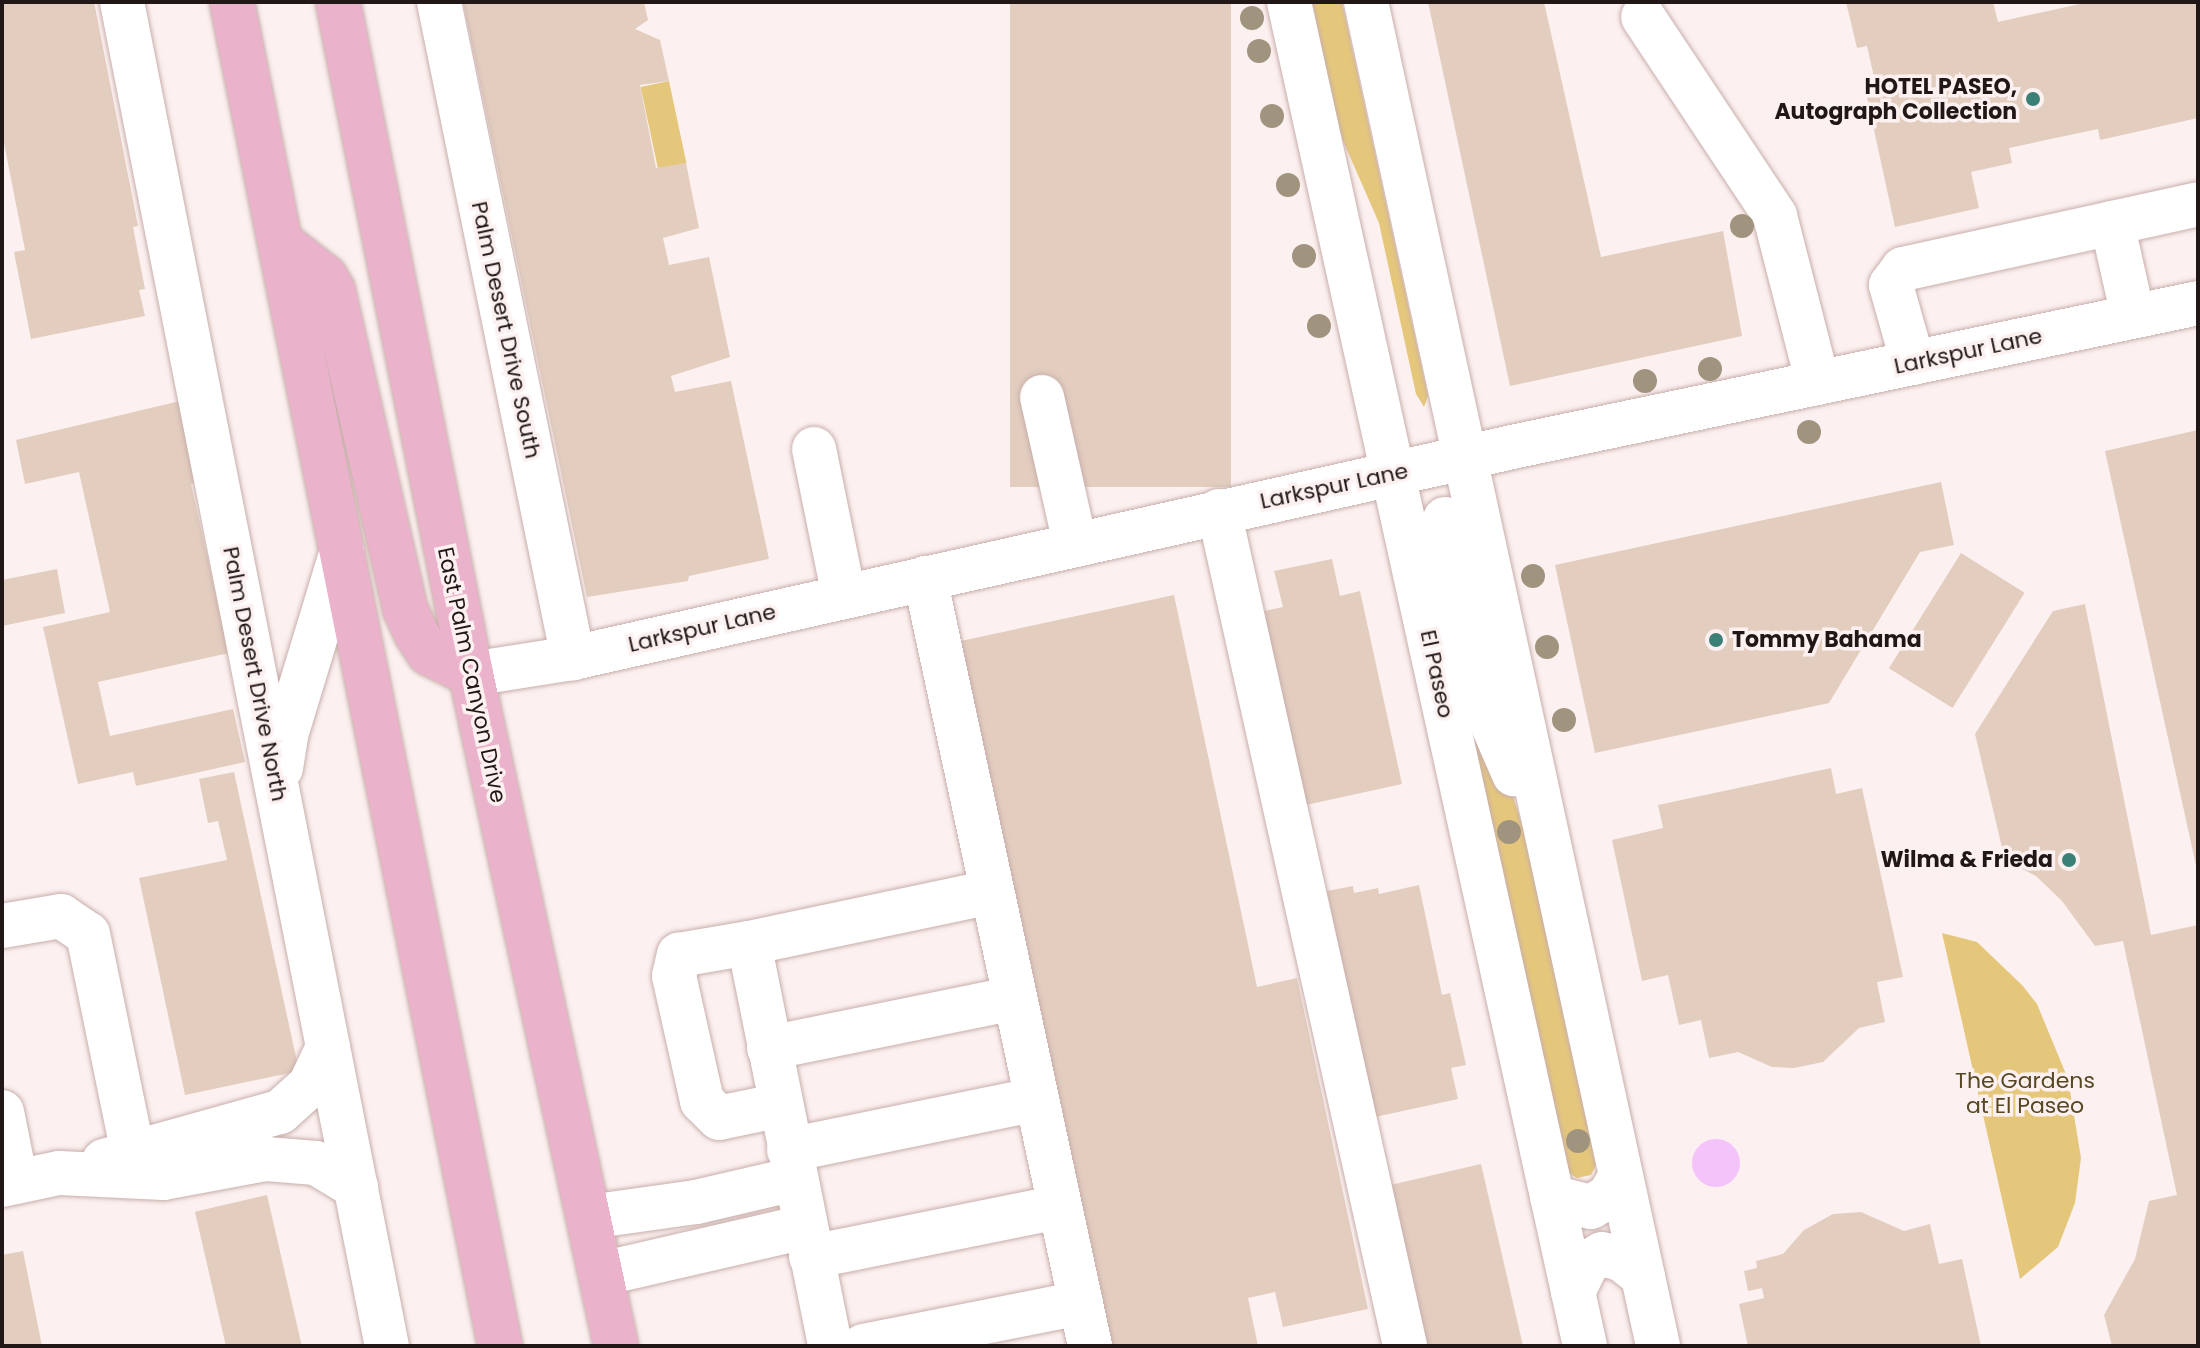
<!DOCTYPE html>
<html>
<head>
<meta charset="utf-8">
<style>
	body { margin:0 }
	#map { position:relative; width:2200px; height:1348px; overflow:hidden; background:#fcf1f0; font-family:Poppins,sans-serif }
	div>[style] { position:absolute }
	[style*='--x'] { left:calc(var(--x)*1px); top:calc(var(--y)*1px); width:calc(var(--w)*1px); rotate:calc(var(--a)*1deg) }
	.green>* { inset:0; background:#e5c77c; transform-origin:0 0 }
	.water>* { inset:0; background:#f3c3fa }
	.round { border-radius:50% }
	.building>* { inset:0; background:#e2cdbf; transform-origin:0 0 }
	.roads { filter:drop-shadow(0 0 2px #c8aeab) drop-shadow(0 0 2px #c8aeab) }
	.minor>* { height:44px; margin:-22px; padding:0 22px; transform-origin:22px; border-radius:22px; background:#fff }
	.major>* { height:44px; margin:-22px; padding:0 22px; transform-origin:22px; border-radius:22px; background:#eab3cb }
	.trees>* { width:24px; height:24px; margin:-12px; border-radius:50%; background:#a1947f }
	.dots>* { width:22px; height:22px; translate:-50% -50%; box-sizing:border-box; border:4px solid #fcf1f0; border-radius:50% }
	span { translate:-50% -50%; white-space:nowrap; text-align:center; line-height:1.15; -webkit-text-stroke:7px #fcf1f0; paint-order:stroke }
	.poi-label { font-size:22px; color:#201716; font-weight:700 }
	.right { translate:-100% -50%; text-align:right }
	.left { translate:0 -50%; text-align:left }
	.street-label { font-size:22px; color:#201716 }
	.park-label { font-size:22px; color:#574823 }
	.frame { position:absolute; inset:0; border:4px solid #201716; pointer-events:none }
</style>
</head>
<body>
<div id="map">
	<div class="green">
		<i style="clip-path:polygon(1312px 2px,1342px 2px,1428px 396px,1424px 407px,1416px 394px,1379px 223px,1340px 134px)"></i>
		<i style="left:669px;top:81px;width:84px;height:29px;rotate:78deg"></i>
		<i style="clip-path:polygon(1431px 538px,1523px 828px,1596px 1165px,1591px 1175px,1577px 1178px,1567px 1172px)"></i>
		<i style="clip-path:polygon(1942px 933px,1977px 942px,2023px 986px,2037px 1004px,2068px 1079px,2081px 1158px,2075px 1203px,2058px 1247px,2020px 1279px)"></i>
	</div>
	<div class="water">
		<i class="round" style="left:1692px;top:1139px;width:48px;height:48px"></i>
	</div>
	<div class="building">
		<i style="clip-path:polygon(2px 2px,94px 2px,138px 226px,133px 227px,145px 289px,139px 290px,145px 316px,31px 339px,14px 252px,25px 250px,2px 133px)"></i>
		<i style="clip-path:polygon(463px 2px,644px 2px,648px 20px,635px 29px,660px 40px,669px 81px,640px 85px,656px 168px,686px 163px,699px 228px,663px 238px,669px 265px,709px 257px,730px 357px,671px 376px,675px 392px,731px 381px,769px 559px,689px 576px,688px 581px,587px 597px)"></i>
		<i style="left:1010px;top:2px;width:221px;height:485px"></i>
		<i style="clip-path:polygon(1428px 2px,1544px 2px,1601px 257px,1723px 231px,1742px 336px,1510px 386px)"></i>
		<i style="clip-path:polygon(1846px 2px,1993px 2px,1998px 22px,2089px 2px,2198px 2px,2198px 118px,2100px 140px,2098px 129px,2009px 148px,2012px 163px,1971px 172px,1979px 208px,1895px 227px,1863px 79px,1874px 77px,1867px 46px,1857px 48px)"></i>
		<i style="clip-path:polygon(180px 401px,198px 482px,191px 484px,229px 653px,98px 682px,110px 736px,233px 709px,245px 762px,136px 786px,133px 772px,78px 784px,43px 627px,110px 612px,79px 472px,25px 484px,16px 440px)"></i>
		<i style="clip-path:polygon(2198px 430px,2198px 870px,2197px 870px,2105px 451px)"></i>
		<i style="clip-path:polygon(1941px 482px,1954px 545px,1920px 552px,1829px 703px,1595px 753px,1555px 565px)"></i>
		<i style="left:1961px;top:553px;width:75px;height:136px;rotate:32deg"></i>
		<i style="clip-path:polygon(1332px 559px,1340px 596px,1360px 591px,1402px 784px,1306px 805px,1264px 611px,1283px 607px,1274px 571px)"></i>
		<i style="clip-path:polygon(57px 569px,65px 613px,2px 626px,2px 580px)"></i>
		<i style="clip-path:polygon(1174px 595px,1257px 987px,1297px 978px,1368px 1309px,1283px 1327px,1275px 1292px,1248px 1298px,1258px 1346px,1112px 1346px,961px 641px)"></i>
		<i style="clip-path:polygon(2085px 604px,2151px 935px,2198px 925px,2198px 1346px,2112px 1346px,2104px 1315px,2135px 1259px,2149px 1201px,2177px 1195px,2123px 941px,2095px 946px,2062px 901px,2036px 876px,2005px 860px,1975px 734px,2053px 611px)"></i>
		<i style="clip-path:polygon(1831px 768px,1836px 794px,1862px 788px,1903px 977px,1877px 982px,1885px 1022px,1859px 1028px,1823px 1062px,1794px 1068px,1772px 1067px,1738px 1052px,1709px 1058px,1701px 1020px,1679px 1025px,1668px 975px,1642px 981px,1612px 840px,1663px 828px,1658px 805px)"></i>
		<i style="clip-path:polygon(234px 772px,299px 1071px,185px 1095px,139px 878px,227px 860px,218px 821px,208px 823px,199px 779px)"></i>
		<i style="clip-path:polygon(1419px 885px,1442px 995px,1450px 993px,1466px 1065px,1451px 1068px,1458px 1099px,1375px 1117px,1327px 891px,1353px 886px,1354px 893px,1378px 888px,1379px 894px)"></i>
		<i style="left:1481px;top:1164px;width:187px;height:93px;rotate:77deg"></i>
		<i style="left:267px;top:1195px;width:155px;height:74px;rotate:77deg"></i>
		<i style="clip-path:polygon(1861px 1212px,1904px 1231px,1930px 1224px,1939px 1264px,1962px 1259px,1981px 1346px,1748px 1346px,1739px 1304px,1764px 1298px,1762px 1288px,1748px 1291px,1744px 1271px,1757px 1268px,1756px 1261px,1783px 1254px,1804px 1230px,1833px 1214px)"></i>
		<i style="clip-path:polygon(23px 1251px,42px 1346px,2px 1346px,2px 1255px)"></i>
	</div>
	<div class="roads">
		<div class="minor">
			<i style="--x:122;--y:2;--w:1370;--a:78.85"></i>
			<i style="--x:439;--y:2;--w:670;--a:78.46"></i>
			<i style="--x:1289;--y:2;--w:1376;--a:77.58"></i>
			<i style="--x:1366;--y:2;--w:1375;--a:77.74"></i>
			<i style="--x:1643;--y:17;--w:239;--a:56.4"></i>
			<i style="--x:1775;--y:216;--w:172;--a:75.6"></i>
			<i style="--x:2112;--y:223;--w:95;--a:77.3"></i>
			<i style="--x:1913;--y:363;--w:81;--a:-105.8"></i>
			<i style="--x:1891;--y:285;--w:20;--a:-53"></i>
			<i style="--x:1903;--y:269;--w:302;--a:-12.4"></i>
			<i style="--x:1042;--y:397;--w:151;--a:77.3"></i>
			<i style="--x:814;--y:449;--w:150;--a:78.5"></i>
			<i style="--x:1219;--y:511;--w:855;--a:77.44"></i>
			<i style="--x:1445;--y:519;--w:198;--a:77.7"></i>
			<i style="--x:1487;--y:712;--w:68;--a:66.5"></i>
			<i style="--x:925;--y:578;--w:786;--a:77.87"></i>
			<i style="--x:471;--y:674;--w:103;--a:-8.9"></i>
			<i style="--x:573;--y:658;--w:962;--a:-12.66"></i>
			<i style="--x:1512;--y:447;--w:701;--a:-11.85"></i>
			<i style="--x:281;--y:768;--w:33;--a:-81"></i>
			<i style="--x:286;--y:735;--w:192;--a:-73.1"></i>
			<i style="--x:2;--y:926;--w:60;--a:-9.6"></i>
			<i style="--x:61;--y:916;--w:32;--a:34"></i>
			<i style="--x:88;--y:934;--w:225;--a:78.4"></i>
			<i style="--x:749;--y:943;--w:248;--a:-11.9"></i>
			<i style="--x:769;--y:1048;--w:251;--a:-11.5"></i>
			<i style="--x:781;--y:1105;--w:63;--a:168.2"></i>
			<i style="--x:719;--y:1118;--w:24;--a:-135"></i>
			<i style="--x:702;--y:1101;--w:128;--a:-102.6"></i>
			<i style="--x:674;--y:976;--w:22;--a:-77"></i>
			<i style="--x:679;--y:955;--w:71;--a:-9.7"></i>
			<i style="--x:749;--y:943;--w:411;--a:78.6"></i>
			<i style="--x:2;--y:1112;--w:71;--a:78.7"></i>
			<i style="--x:789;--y:1150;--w:253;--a:-11.6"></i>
			<i style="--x:104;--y:1161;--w:183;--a:-15.6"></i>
			<i style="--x:280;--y:1112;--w:40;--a:-42"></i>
			<i style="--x:310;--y:1085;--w:42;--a:-64.7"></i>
			<i style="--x:2;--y:1185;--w:58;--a:-11.9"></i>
			<i style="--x:59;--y:1173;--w:105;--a:2.7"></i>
			<i style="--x:164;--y:1178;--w:104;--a:-10.6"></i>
			<i style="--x:266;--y:1159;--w:50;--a:4.6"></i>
			<i style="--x:316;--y:1163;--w:47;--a:31"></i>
			<i style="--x:1552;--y:1197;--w:40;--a:14.4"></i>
			<i style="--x:1591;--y:1207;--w:21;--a:-31"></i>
			<i style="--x:1609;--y:1196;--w:23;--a:-59"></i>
			<i style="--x:589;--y:1217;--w:108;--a:-8"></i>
			<i style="--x:696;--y:1202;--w:102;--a:-13.1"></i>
			<i style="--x:811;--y:1257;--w:254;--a:-11.4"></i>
			<i style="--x:601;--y:1274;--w:209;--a:-13"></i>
			<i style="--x:1573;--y:1292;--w:32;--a:-64"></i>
			<i style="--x:1587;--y:1263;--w:17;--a:-31"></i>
			<i style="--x:1602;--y:1254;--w:20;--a:15"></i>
			<i style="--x:1621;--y:1259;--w:28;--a:38"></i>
			<i style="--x:863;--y:1346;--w:222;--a:-11.2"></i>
		</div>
		<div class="major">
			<i style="--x:232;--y:2;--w:1370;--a:78.72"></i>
			<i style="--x:338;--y:2;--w:685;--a:78.8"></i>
			<i style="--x:471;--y:674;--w:687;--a:77.82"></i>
			<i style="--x:280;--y:242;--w:57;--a:37.9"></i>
			<i style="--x:325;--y:277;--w:16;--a:60"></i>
			<i style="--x:333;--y:291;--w:326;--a:77.2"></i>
			<i style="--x:405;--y:609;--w:26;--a:65"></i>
			<i style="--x:416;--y:633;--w:24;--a:57"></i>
			<i style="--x:429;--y:653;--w:47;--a:26.6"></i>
		</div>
	</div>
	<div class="trees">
		<i style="left:1252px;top:18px"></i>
		<i style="left:1259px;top:51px"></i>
		<i style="left:1272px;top:116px"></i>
		<i style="left:1288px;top:185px"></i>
		<i style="left:1742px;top:226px"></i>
		<i style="left:1304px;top:256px"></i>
		<i style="left:1319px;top:326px"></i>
		<i style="left:1710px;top:369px"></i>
		<i style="left:1645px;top:381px"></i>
		<i style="left:1809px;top:432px"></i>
		<i style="left:1533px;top:576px"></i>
		<i style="left:1547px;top:647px"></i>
		<i style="left:1564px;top:720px"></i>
		<i style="left:1509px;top:832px"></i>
		<i style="left:1578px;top:1141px"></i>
	</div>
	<div class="dots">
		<i style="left:2033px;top:99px;background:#3b8076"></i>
		<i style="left:1716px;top:640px;background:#3b8076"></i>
		<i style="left:2069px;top:860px;background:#3b8076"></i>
	</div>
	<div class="poi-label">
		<span class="right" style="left:2017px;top:99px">HOTEL PASEO,<br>Autograph Collection</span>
		<span class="left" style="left:1732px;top:640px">Tommy Bahama</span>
		<span class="right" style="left:2053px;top:860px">Wilma &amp; Frieda</span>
	</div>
	<div class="street-label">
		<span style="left:506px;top:330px;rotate:78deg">Palm Desert Drive South</span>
		<span style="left:1968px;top:351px;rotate:-12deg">Larkspur Lane</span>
		<span style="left:1334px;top:486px;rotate:-12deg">Larkspur Lane</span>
		<span style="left:702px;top:628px;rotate:-13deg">Larkspur Lane</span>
		<span style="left:255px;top:674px;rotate:79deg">Palm Desert Drive North</span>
		<span style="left:1437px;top:674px;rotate:78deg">El Paseo</span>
		<span style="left:472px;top:675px;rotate:78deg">East Palm Canyon Drive</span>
	</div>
	<div class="park-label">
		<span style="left:2025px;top:1093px">The Gardens<br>at El Paseo</span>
	</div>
	<div class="frame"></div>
</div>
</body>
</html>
